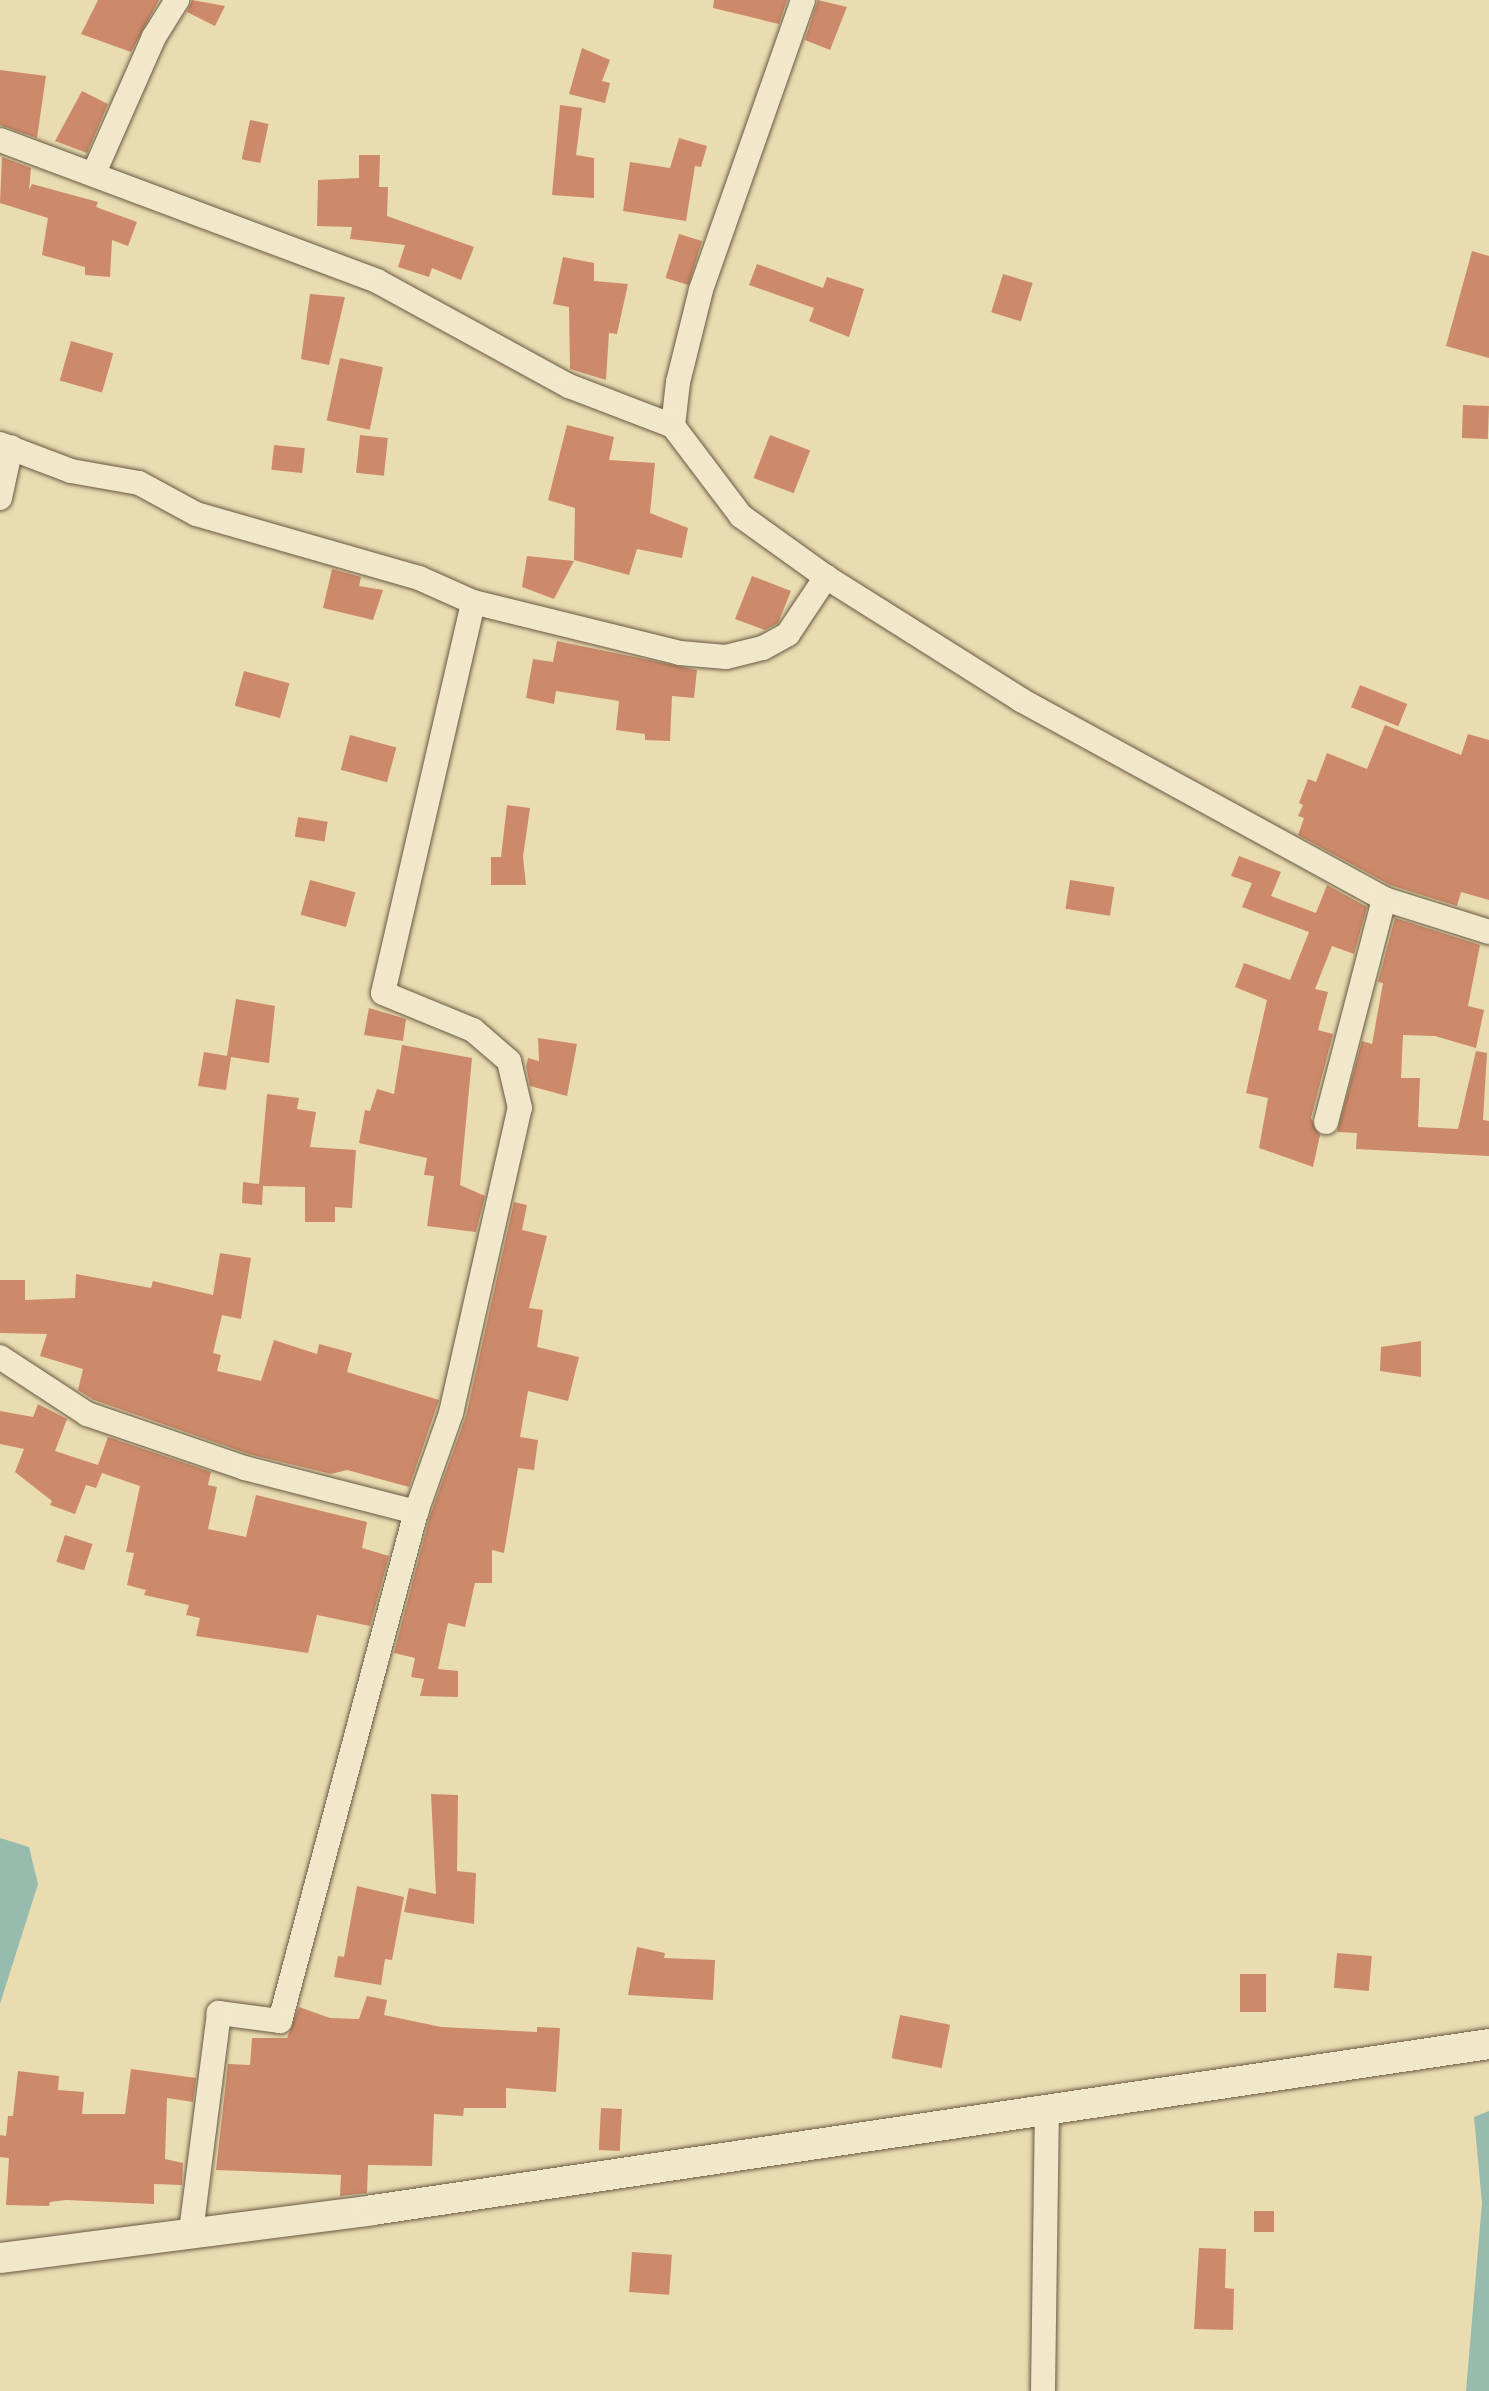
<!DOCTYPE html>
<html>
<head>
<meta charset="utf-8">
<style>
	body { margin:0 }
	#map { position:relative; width:1489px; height:2391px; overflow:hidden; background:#e9dcb1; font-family:Alegreya,serif }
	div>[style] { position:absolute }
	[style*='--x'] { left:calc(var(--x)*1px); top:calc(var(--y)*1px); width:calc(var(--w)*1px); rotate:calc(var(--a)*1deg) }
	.water>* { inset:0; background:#97bcad }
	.building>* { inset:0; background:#cd8a6a; transform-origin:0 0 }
	.roads { filter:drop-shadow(0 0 2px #6a5842) drop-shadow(0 0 2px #6a5842) }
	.minor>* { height:24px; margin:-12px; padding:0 12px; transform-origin:12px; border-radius:12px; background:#f1e8cc }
	.tertiary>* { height:30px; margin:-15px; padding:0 15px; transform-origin:15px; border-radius:15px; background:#f1e8cc }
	span { translate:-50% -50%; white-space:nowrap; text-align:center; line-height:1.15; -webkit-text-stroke:6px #f1e8cc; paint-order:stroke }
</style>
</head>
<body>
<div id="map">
	<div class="water">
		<i style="clip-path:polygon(0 1838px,29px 1847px,38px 1884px,0 2004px)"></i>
		<i style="clip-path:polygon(1489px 2111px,1489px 2391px,1466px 2391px,1482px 2203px,1474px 2117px)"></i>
	</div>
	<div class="building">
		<i style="clip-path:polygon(98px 0,159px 0,131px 52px,81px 34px)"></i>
		<i style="clip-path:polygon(192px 0,225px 6px,215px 26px,187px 12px)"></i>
		<i style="clip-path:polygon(714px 0,787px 0,779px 24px,713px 8px)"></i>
		<i style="clip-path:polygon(818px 0,847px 7px,830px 50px,805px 40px)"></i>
		<i style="clip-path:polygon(582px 48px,610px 60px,602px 81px,610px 83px,605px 103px,569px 94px)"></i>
		<i style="clip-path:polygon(0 70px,46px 76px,37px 138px,0 125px)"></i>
		<i style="clip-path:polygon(82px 91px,108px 104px,87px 153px,55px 141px)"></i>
		<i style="clip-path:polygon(560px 105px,582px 108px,576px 155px,594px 158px,594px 198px,552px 195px)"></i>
		<i style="left:250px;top:120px;width:19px;height:40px;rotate:12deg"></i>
		<i style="clip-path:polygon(679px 138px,707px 146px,701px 167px,695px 166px,686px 221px,623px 211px,630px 162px,670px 168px)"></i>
		<i style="clip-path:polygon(359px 155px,380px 155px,379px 187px,388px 187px,387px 216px,474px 247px,461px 280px,432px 268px,429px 277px,398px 267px,405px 245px,350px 239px,352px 227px,317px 226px,318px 180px,359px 178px)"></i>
		<i style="clip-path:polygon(2px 157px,31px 168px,29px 190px,32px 184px,98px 202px,96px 207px,137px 222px,128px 246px,112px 240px,110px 277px,85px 275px,85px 267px,42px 255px,48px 218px,0 203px)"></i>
		<i style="left:679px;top:234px;width:24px;height:46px;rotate:17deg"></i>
		<i style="clip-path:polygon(1472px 251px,1489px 256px,1489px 358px,1446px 346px)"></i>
		<i style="clip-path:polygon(563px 257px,594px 263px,594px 281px,628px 284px,617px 334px,609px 333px,606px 380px,570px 369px,569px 307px,553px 304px)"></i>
		<i style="clip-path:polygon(757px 264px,823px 288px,827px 277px,864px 289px,849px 337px,809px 321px,814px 308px,749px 285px)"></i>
		<i style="left:1003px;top:274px;width:31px;height:40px;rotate:17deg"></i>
		<i style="clip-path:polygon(310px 294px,345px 297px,329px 365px,301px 359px)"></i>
		<i style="left:71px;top:341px;width:44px;height:41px;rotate:16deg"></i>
		<i style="left:340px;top:358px;width:44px;height:64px;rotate:12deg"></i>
		<i style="left:1463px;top:405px;width:26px;height:33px;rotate:2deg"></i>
		<i style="clip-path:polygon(567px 425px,614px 437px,609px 460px,655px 463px,650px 513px,688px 528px,682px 558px,637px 549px,629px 575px,574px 560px,575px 508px,548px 500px)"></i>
		<i style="left:360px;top:435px;width:28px;height:38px;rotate:6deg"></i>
		<i style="left:770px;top:435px;width:43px;height:46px;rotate:21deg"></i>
		<i style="left:274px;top:445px;width:31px;height:25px;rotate:6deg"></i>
		<i style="clip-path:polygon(527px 556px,574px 561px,554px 599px,522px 587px)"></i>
		<i style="clip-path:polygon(332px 569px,361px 577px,359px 586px,383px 590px,373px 620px,323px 608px)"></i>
		<i style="clip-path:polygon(752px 576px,791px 591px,778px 623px,765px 630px,735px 619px)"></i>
		<i style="clip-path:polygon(557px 641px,697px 670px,694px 698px,672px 696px,670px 741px,645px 740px,645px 734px,616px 730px,619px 701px,556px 691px,554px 704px,526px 698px,533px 659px,553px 662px)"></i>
		<i style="left:244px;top:671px;width:47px;height:36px;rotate:15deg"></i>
		<i style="left:1360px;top:685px;width:51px;height:24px;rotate:22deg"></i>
		<i style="clip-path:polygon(1385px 725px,1461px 755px,1468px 734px,1489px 740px,1489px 900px,1461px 892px,1457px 906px,1390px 885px,1298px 835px,1304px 818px,1298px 816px,1303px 805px,1299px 803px,1308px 779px,1316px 782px,1327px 753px,1367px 769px)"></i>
		<i style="left:350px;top:735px;width:48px;height:36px;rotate:15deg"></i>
		<i style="clip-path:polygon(507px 805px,530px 808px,523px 857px,526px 885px,491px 885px,491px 857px,501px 857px)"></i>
		<i style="left:298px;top:817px;width:30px;height:20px;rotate:9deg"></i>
		<i style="clip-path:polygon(1239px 856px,1281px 872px,1271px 896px,1316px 913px,1327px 885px,1367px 907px,1354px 954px,1332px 946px,1315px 989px,1328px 992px,1318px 1030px,1333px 1034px,1311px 1118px,1320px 1135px,1313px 1167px,1259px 1148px,1268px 1098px,1246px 1093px,1267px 1000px,1235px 987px,1244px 963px,1290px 980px,1309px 932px,1242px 907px,1252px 883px,1231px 876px)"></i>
		<i style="left:310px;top:880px;width:47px;height:36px;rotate:15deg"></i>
		<i style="left:1070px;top:880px;width:45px;height:29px;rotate:9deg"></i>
		<i style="clip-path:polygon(1395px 918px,1480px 945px,1468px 1006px,1484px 1010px,1476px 1048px,1435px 1036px,1403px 1035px,1401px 1078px,1420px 1078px,1418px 1127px,1458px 1129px,1476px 1051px,1487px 1053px,1483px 1120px,1489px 1121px,1489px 1156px,1356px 1149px,1357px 1133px,1337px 1132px,1362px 1041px,1372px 1044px,1383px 983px,1378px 982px)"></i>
		<i style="clip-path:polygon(236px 999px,275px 1006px,269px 1063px,231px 1057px,226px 1090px,198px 1086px,204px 1052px,227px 1056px)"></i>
		<i style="clip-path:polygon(369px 1008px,406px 1019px,403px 1041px,364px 1035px)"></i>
		<i style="clip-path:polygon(538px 1038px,577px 1044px,567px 1096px,530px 1086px,526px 1066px,528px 1058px,539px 1061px)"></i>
		<i style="clip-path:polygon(402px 1045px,472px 1058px,460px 1185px,485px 1196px,476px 1232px,427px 1226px,434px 1176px,424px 1175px,427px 1158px,359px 1143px,365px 1110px,370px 1111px,377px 1089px,394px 1094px)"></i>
		<i style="clip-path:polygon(267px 1094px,299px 1098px,297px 1109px,316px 1112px,310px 1147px,356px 1150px,352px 1208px,335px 1207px,335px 1222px,305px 1222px,305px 1187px,263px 1186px,262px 1205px,242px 1203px,243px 1182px,259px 1184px)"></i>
		<i style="clip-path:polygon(514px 1202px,527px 1205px,522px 1230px,547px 1236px,529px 1308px,543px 1310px,537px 1347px,579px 1357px,568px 1401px,528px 1391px,520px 1437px,538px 1440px,534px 1470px,518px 1468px,504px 1553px,492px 1550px,492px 1583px,475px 1583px,465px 1627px,448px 1623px,438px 1669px,458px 1671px,458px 1697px,420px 1696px,424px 1679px,411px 1677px,415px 1658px,394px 1653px,430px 1516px,466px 1416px)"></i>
		<i style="clip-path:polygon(220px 1253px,251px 1258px,241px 1319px,222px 1315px,213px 1353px,221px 1355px,217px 1371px,261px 1381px,274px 1340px,317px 1354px,319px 1344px,352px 1353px,347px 1372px,439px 1400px,409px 1487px,347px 1470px,331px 1474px,249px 1454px,94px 1400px,78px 1390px,83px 1369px,40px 1356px,47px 1334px,0 1333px,0 1280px,25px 1280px,25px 1300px,75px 1298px,76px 1274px,151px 1288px,153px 1281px,213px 1295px)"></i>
		<i style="clip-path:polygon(1421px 1341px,1421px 1377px,1380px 1371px,1381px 1347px)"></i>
		<i style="clip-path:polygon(38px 1404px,67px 1419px,55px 1451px,98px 1465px,108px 1437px,211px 1472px,208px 1485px,217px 1487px,208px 1529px,246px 1537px,256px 1495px,367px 1522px,362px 1548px,389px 1556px,370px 1626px,317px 1615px,308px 1653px,196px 1636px,200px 1618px,186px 1615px,189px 1605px,144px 1595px,146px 1590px,127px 1585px,134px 1553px,126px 1552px,140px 1486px,102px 1473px,96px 1488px,86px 1485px,75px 1514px,50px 1505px,52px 1501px,15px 1472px,24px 1449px,0 1444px,0 1411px,33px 1417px)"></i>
		<i style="left:65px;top:1535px;width:29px;height:28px;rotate:18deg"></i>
		<i style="clip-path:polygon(431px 1794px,458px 1795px,457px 1871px,476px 1873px,474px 1924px,404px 1912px,409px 1888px,436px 1894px)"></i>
		<i style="clip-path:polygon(357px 1886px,404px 1897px,392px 1960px,385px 1959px,381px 1985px,334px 1977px,338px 1956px,344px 1957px)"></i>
		<i style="clip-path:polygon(637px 1947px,665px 1953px,664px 1958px,715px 1960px,713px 2000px,628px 1995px)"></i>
		<i style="left:1337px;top:1953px;width:35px;height:35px;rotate:5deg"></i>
		<i style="left:1240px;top:1974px;width:26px;height:38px"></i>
		<i style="clip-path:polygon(367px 1996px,387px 2000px,384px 2015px,441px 2027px,537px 2032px,537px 2027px,560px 2028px,556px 2092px,506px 2088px,506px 2108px,464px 2108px,463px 2116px,434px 2114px,432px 2166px,368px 2165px,367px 2193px,340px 2196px,341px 2175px,216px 2170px,228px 2064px,250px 2065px,252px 2038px,287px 2038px,299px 2007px,330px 2018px,359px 2019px)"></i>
		<i style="left:900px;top:2015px;width:51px;height:44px;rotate:11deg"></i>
		<i style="clip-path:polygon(131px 2069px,196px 2078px,193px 2102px,167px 2098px,165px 2159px,183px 2163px,182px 2185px,154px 2184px,154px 2204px,66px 2200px,50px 2202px,49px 2206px,6px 2205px,9px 2158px,0 2157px,0 2135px,6px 2136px,8px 2116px,13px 2116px,18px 2071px,59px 2076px,58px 2090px,84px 2092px,82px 2114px,125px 2114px)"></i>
		<i style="left:601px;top:2108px;width:21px;height:42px;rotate:3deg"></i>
		<i style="left:1254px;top:2211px;width:20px;height:21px"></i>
		<i style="clip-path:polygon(1199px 2248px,1226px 2249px,1225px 2288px,1234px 2289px,1233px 2330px,1194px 2329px)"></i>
		<i style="left:632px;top:2252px;width:40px;height:40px;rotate:4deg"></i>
	</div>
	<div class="roads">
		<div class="minor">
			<i style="--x:803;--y:0;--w:307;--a:109.4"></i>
			<i style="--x:701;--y:290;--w:95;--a:104"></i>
			<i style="--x:678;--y:382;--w:44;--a:96.5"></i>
			<i style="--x:673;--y:426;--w:113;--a:52.9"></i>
			<i style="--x:741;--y:516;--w:105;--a:35.7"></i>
			<i style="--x:826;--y:577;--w:231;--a:32.2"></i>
			<i style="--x:1021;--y:700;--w:414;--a:28.7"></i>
			<i style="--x:1384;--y:899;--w:110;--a:17.4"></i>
			<i style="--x:0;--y:140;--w:403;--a:20.5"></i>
			<i style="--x:377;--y:281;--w:219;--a:28.7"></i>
			<i style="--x:569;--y:386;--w:111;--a:21"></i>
			<i style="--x:94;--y:173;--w:149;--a:-66.2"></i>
			<i style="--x:154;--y:37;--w:44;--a:-58.1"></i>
			<i style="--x:0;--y:444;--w:76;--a:20.8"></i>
			<i style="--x:71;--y:471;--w:69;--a:10"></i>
			<i style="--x:139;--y:483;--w:65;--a:28.5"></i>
			<i style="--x:196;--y:514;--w:232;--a:16"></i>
			<i style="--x:419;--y:578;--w:59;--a:24"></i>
			<i style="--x:473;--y:602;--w:213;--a:13.8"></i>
			<i style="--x:680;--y:653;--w:46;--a:5"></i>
			<i style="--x:726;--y:657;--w:38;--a:-14"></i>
			<i style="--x:763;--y:648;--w:29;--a:-29"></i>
			<i style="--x:788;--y:634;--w:69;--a:-56.3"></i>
			<i style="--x:0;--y:498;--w:52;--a:-77.8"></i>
			<i style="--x:1326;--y:1122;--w:230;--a:-75.4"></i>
			<i style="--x:0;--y:1357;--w:104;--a:33.2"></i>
			<i style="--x:87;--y:1414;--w:167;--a:18.9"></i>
			<i style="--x:245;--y:1468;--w:177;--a:14.4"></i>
			<i style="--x:416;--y:1512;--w:527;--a:104.96"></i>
			<i style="--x:280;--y:2021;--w:62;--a:-172.5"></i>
			<i style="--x:219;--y:2013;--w:222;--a:97.3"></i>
			<i style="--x:416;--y:1512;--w:105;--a:-70.5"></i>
			<i style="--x:451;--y:1413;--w:313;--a:-77.3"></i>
			<i style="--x:520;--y:1108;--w:48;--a:-103.2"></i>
			<i style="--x:509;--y:1061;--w:48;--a:-139.3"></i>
			<i style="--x:473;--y:1030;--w:97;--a:-157.7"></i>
			<i style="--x:383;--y:993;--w:401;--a:-77"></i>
			<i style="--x:1043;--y:2391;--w:283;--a:-89.2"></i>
		</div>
		<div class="tertiary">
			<i style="--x:0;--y:2258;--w:376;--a:-7.3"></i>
			<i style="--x:373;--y:2210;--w:1128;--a:-8.46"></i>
		</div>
	</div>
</div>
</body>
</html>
